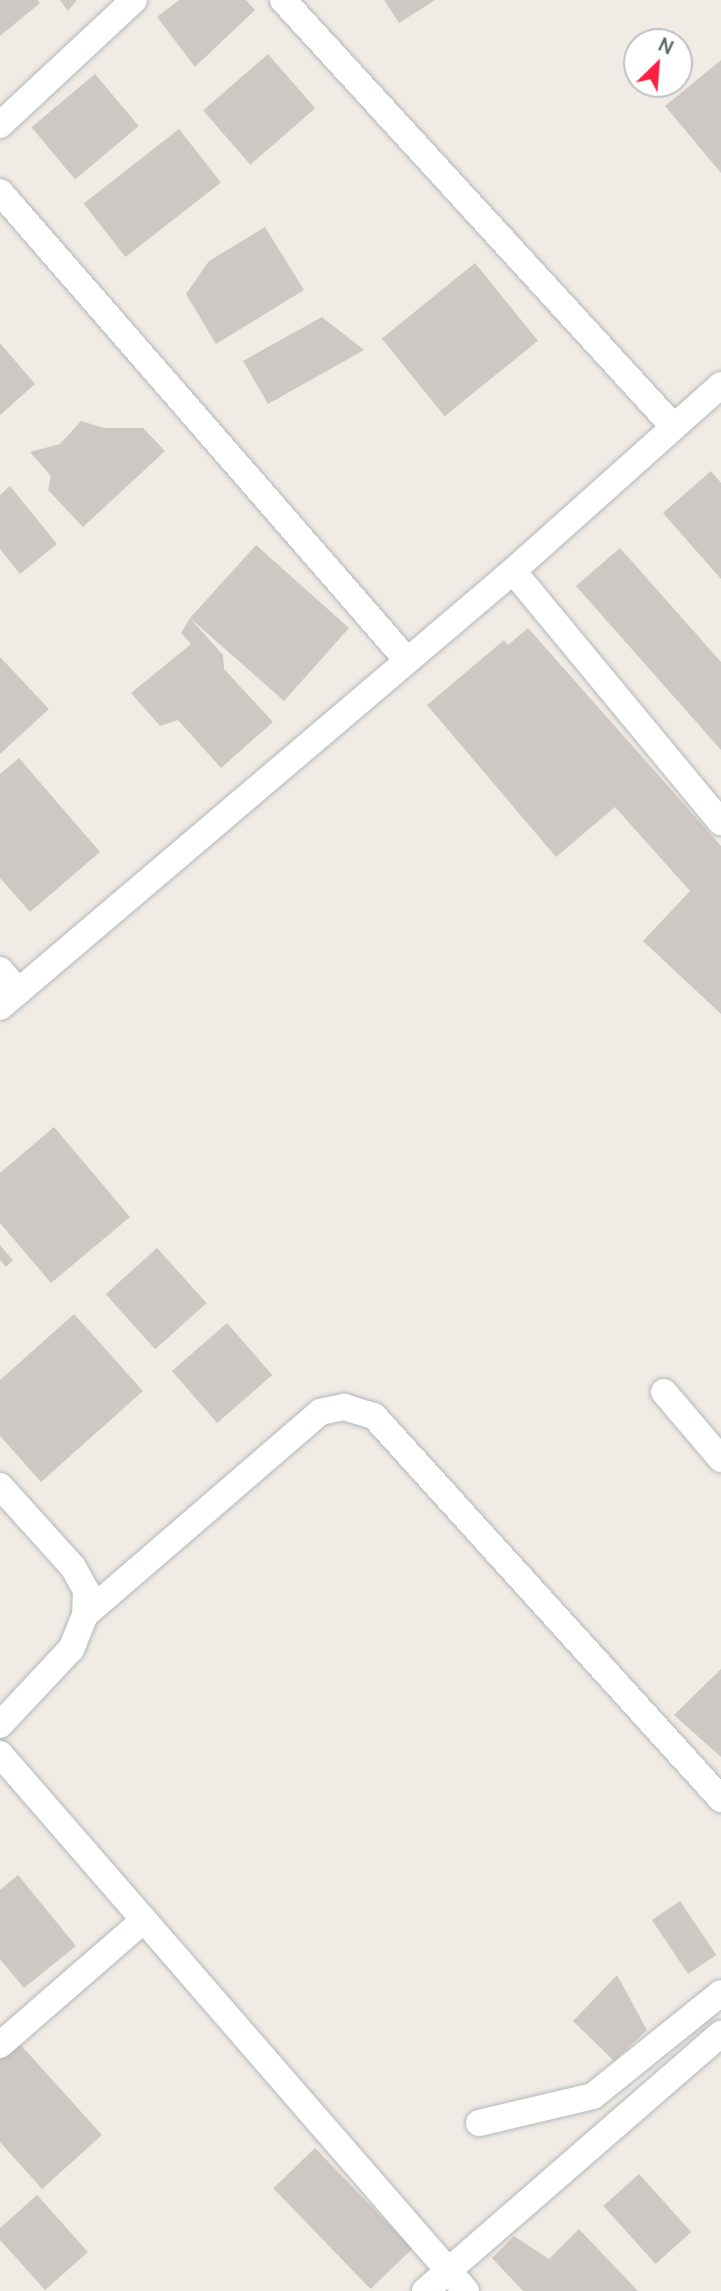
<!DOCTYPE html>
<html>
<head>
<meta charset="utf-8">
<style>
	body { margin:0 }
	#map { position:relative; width:721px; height:2291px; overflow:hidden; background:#f1ebe5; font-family:Manrope,sans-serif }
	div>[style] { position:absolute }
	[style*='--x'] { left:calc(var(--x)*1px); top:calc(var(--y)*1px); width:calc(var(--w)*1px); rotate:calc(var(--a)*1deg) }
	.building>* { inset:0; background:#cec8c4; transform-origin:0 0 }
	.roads { filter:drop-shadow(0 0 2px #b2b8bb) drop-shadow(0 0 2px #b2b8bb) }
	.minor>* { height:26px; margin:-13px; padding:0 13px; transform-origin:13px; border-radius:13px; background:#fff }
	span { translate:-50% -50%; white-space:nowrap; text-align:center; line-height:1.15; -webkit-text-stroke:7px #fff; paint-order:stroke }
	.north { position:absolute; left:623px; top:28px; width:70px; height:70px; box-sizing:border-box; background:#fff; border:2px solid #bec1c2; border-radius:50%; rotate:25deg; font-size:19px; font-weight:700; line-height:28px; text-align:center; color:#5c6467 }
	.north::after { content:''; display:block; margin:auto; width:24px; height:32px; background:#fa2143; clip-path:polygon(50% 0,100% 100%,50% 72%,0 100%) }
</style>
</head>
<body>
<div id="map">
	<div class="building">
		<i style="clip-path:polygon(0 0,37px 0,40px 3px,0 36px)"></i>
		<i style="clip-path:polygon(60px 0,77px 0,68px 11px)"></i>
		<i style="clip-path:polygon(179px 0,246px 0,255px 10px,195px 67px,157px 17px)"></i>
		<i style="clip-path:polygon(384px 0,435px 0,399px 23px)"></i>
		<i style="left:268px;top:54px;width:72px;height:86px;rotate:49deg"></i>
		<i style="clip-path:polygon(721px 60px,721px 173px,665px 106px)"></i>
		<i style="left:95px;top:74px;width:68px;height:83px;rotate:50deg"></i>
		<i style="left:179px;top:129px;width:68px;height:121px;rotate:52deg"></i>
		<i style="clip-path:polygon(265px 227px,304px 290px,216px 344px,186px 294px,209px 261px)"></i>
		<i style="left:475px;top:263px;width:100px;height:120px;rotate:51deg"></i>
		<i style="clip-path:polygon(322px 317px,364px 350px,268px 404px,243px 361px)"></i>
		<i style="clip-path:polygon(0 343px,35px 384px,0 415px)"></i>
		<i style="clip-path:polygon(81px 421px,104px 428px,143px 428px,165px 451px,83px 527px,48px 490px,51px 476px,30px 452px,60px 444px)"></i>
		<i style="clip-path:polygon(711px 471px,721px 483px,721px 579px,663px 513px)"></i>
		<i style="clip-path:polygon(10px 486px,57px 544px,20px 574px,0 549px,0 495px)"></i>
		<i style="clip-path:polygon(256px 545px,349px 628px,284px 701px,190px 618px,223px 655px,224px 669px,273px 722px,221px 768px,178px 720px,160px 726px,131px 693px,191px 644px,181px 633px,190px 618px)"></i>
		<i style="clip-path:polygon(620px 548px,721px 662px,721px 750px,576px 586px)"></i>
		<i style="clip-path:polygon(528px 628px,721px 846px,721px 1014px,643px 941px,690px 891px,615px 807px,556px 857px,427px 705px,504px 640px,508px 645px)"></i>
		<i style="clip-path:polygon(0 657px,49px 709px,0 754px)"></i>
		<i style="clip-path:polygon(19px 758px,100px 852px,30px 912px,0 878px,0 774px)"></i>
		<i style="clip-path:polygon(54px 1127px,130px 1217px,51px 1283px,0 1223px,0 1173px)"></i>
		<i style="clip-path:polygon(0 1245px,13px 1260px,6px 1267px,0 1260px)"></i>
		<i style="left:157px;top:1248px;width:74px;height:69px;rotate:48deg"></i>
		<i style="clip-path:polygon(74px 1314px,143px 1391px,41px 1482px,0 1436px,0 1380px)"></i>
		<i style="left:227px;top:1323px;width:69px;height:73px;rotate:49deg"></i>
		<i style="clip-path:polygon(721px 1669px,721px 1757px,674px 1715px)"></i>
		<i style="clip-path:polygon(18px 1875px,76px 1946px,24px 1988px,0 1959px,0 1890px)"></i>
		<i style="left:680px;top:1901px;width:65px;height:34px;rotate:56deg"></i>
		<i style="clip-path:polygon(617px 1975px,647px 2030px,614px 2061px,573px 2021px)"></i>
		<i style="clip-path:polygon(19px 2043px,102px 2135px,42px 2189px,0 2142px,0 2060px)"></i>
		<i style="left:315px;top:2148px;width:140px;height:58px;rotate:46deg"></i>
		<i style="left:639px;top:2174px;width:78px;height:48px;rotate:48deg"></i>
		<i style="clip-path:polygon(37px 2195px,88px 2252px,45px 2290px,0 2240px,0 2228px)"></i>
		<i style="clip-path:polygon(579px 2229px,638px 2291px,523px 2291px,492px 2258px,514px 2236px,549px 2259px)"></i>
	</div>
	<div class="roads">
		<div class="minor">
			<i style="--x:283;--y:0;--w:578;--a:47.53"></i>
			<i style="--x:0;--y:125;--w:183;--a:-43"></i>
			<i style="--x:0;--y:192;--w:620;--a:48.99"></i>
			<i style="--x:513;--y:571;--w:326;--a:50.4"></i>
			<i style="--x:0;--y:970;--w:28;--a:49"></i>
			<i style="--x:0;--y:1007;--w:673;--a:-40.36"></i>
			<i style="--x:513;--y:571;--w:279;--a:-41.8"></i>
			<i style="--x:664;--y:1392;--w:88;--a:49.6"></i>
			<i style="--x:0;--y:1486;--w:109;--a:48"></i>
			<i style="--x:73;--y:1567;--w:26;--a:61"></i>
			<i style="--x:86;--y:1590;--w:25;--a:92"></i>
			<i style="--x:85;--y:1615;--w:37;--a:112"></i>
			<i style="--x:71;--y:1649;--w:104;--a:133.1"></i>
			<i style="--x:85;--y:1615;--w:311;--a:-40.8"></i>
			<i style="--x:320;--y:1412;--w:25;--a:-12"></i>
			<i style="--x:344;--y:1407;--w:31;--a:17"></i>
			<i style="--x:374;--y:1416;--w:517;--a:47.82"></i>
			<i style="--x:0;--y:1754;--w:711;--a:49.05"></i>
			<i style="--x:0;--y:2045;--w:191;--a:-41"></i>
			<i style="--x:479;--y:2123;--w:117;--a:-13.3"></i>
			<i style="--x:593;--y:2096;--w:164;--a:-38.8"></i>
			<i style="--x:425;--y:2291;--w:392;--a:-41"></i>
		</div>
	</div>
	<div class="north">N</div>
</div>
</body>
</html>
